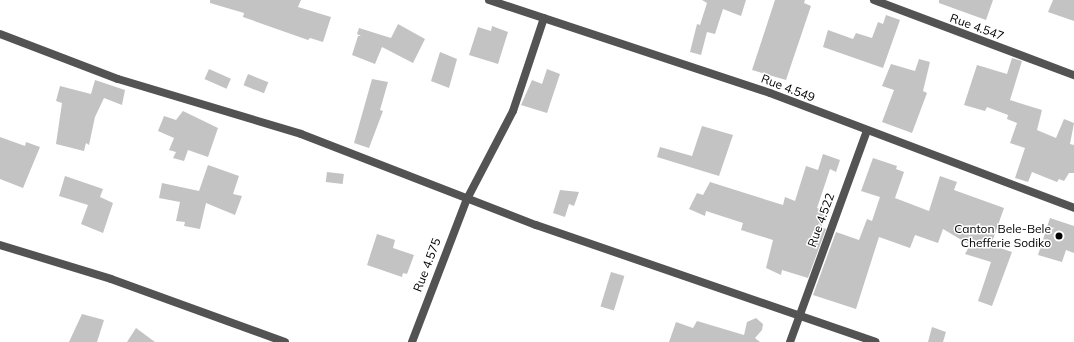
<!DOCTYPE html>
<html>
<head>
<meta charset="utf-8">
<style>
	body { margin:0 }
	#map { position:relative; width:1074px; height:342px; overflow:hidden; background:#fff; font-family:Mulish,sans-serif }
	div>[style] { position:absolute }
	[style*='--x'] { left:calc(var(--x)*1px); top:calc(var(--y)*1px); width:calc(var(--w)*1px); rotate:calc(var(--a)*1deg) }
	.building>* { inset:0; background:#c3c3c3; transform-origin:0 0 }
	.minor>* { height:8px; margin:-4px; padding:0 4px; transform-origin:4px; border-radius:4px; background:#535353 }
	.dots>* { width:11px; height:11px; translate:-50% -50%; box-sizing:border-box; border:2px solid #fff; border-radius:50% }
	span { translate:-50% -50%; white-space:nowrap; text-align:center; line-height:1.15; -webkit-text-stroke:3px #fff; paint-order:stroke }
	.street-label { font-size:12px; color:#000 }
	.poi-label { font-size:12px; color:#000 }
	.right { translate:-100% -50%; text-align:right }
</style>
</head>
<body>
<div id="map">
	<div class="building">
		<i style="clip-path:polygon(210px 0,301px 0,298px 7px,331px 17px,323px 42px,310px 38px,308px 40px,243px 17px,244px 13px,210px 3px)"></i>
		<i style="clip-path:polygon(702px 0,746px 0,741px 16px,723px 9px,715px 34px,707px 32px,701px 55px,690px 52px,697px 24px,700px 25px,707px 3px)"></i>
		<i style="clip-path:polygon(775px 0,805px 0,804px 3px,811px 6px,786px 80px,752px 70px)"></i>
		<i style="clip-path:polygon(939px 0,993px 0,986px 20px,939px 3px)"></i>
		<i style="clip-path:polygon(1053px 0,1074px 0,1074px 21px,1048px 12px)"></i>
		<i style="clip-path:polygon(886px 15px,900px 20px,883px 68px,823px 47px,828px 30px,853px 39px,856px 33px,872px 38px,878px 22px,883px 24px)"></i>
		<i style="clip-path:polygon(398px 24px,425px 39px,413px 63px,382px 47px,375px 64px,352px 55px,358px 36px,361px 36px,357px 34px,359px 28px,391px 38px)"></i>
		<i style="clip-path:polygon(492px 26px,508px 32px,498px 64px,469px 55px,478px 27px,491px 31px)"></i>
		<i style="clip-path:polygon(440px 52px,457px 59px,449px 88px,431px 81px)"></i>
		<i style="clip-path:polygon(1012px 58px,1022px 61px,1010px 100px,1042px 110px,1037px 130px,1056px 138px,1064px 119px,1074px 123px,1070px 144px,1074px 145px,1074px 173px,1069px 173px,1064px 181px,1059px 179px,1057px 182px,1032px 172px,1028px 182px,1015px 178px,1025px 148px,1010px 143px,1017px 123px,1007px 119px,1008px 115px,987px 107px,985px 111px,964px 105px,977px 65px,1007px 74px)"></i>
		<i style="clip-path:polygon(919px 59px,930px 62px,923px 91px,927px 93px,912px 133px,882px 122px,894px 90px,882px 86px,891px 64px,915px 71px)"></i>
		<i style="left:209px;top:69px;width:24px;height:11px;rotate:24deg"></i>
		<i style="clip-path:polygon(547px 69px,560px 74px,547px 113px,521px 105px,532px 80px,542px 84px)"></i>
		<i style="left:248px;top:74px;width:22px;height:12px;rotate:22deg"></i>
		<i style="clip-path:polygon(372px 79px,388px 82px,380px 110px,383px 111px,369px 148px,354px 143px)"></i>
		<i style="clip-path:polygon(95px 80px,125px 90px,122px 105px,104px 98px,95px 117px,89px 145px,86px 143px,84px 151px,56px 144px,62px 103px,56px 101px,60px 86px,91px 94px)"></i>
		<i style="clip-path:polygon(183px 111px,218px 128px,208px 157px,188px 150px,184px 161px,173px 158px,176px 152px,169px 150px,174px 138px,158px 131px,164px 116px,176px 120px)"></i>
		<i style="clip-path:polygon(702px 126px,733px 135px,719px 176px,657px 157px,660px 147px,692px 156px)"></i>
		<i style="clip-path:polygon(0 137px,25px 146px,26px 142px,40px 147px,23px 188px,0 179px)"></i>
		<i style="clip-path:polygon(823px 154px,840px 160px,836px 172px,830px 169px,817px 208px,827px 212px,821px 227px,826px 229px,808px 278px,782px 270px,781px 275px,766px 268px,773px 240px,741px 230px,743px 223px,706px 211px,705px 216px,689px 209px,697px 193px,703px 195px,710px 182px,783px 205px,785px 197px,795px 201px,806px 166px,818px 170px)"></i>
		<i style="clip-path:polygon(873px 158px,897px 166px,896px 169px,904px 172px,895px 198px,929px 211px,940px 176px,957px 182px,954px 190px,1004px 208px,991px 245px,1012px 252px,992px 306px,978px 301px,991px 262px,965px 254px,970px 245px,943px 229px,938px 243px,915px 235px,910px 248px,879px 237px,856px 309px,813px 295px,836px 232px,859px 240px,867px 219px,872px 221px,880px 197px,861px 191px)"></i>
		<i style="clip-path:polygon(208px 165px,239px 176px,233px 194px,242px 196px,235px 215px,206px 203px,200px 229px,184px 226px,185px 222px,176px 221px,180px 202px,159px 198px,162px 183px,199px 191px)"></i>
		<i style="left:327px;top:172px;width:17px;height:10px;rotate:7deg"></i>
		<i style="clip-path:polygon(65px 176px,103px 189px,100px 197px,113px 203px,103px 233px,81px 224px,88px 205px,59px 196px)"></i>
		<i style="clip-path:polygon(560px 190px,579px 192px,574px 206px,569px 204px,565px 217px,553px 213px)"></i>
		<i style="clip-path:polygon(1050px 218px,1074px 226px,1074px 253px,1066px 250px,1062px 262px,1038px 255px)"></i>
		<i style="clip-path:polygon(377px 234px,395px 240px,393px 248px,414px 255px,407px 274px,403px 273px,402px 277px,367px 265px)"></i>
		<i style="left:611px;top:272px;width:14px;height:36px;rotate:17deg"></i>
		<i style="clip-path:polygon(82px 314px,104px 320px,97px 342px,69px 342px)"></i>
		<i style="clip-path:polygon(756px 318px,763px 324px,762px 330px,755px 338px,760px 342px,669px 342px,676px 322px,693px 328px,697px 321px,744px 335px,747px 322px)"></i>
		<i style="clip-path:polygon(932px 327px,946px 332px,943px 342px,928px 342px)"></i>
		<i style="clip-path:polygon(136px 328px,155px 342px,127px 342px)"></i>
	</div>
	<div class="minor">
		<i style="--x:489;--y:0;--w:296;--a:18.3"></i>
		<i style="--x:770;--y:93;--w:325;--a:20.7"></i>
		<i style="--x:874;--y:0;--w:214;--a:20.6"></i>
		<i style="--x:0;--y:34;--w:126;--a:20.9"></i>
		<i style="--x:118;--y:79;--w:191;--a:16.7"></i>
		<i style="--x:301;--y:134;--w:252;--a:21.2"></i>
		<i style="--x:536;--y:225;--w:359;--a:19"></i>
		<i style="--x:0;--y:245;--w:116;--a:17"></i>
		<i style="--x:111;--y:279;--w:185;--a:19.9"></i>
		<i style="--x:412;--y:342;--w:153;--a:-69"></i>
		<i style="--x:467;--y:199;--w:99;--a:-62.4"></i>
		<i style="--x:513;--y:111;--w:98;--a:-71.6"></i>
		<i style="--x:790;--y:342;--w:225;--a:-70"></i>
	</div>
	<div class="dots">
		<i style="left:1059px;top:236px;background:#000"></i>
	</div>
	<div class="street-label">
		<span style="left:977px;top:27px;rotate:20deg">Rue 4.547</span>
		<span style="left:788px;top:88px;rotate:21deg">Rue 4.549</span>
		<span style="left:821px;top:220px;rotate:-70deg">Rue 4.522</span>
		<span style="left:427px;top:265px;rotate:-69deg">Rue 4.575</span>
	</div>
	<div class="poi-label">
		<span class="right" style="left:1051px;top:236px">Canton Bele-Bele<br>Chefferie Sodiko</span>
	</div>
</div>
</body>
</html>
